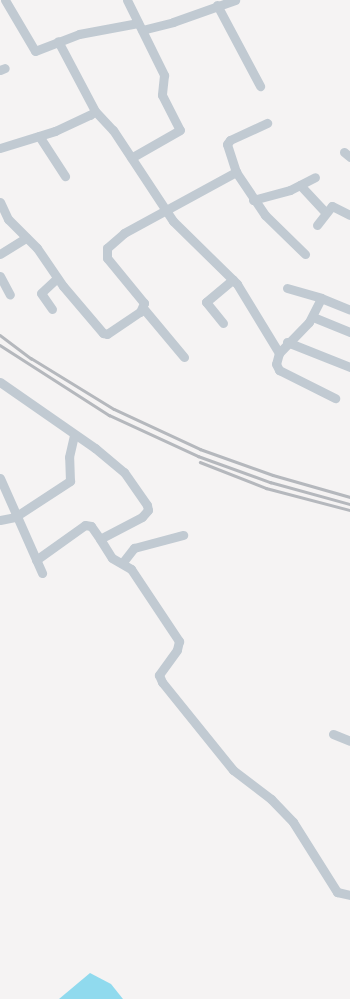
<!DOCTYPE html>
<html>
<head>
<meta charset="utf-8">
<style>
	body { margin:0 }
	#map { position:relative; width:350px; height:999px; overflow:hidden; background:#f5f3f3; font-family:Karla,sans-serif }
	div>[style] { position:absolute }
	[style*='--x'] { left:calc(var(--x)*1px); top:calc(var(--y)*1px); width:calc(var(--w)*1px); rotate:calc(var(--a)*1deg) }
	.water>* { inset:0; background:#90daee }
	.street>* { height:9px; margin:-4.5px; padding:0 4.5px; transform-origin:4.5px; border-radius:4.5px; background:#c1cad2 }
	.rail>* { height:2.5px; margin:-1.25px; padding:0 1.25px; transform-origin:1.25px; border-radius:1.25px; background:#b5b8bd }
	span { translate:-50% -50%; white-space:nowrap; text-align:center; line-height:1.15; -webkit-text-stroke:3px #fff; paint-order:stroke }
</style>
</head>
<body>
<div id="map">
	<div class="water">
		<i style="clip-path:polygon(90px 973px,111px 984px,123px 999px,59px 999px)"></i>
	</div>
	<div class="street">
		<i style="--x:5;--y:0;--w:59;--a:59.5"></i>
		<i style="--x:35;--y:51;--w:47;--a:-21.1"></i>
		<i style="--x:79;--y:34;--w:60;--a:-10.6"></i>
		<i style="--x:127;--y:0;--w:84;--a:63.7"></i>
		<i style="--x:164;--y:75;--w:20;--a:96"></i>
		<i style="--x:162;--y:95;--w:39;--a:63"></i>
		<i style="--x:180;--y:130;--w:56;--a:150.3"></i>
		<i style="--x:217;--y:5;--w:92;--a:62"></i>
		<i style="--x:142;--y:30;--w:32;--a:-14"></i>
		<i style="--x:173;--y:22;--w:66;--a:-19.5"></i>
		<i style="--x:0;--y:70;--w:5;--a:-22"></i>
		<i style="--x:95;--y:111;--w:26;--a:47"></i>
		<i style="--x:113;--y:130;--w:109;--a:56.6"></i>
		<i style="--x:173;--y:221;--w:90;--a:44.5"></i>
		<i style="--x:237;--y:284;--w:81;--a:58.7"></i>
		<i style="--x:279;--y:353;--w:11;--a:105"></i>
		<i style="--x:276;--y:364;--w:7;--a:63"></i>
		<i style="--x:279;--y:370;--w:63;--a:26.6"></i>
		<i style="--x:39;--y:136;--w:48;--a:57"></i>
		<i style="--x:0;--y:148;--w:58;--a:-17.2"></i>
		<i style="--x:55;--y:131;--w:38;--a:-25"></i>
		<i style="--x:90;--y:115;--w:6;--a:-39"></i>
		<i style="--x:95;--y:111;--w:79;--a:-117.9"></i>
		<i style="--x:344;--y:152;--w:8;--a:40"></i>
		<i style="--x:236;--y:172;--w:29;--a:-108"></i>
		<i style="--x:227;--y:144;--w:5;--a:-53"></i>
		<i style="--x:230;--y:140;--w:41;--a:-24.7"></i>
		<i style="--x:300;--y:185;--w:37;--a:47"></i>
		<i style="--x:253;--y:200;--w:38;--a:-15"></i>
		<i style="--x:290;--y:190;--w:28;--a:-27"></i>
		<i style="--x:0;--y:202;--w:19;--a:65"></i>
		<i style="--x:8;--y:219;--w:41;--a:45"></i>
		<i style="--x:37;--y:248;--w:46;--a:55.6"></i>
		<i style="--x:63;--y:286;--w:62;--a:49.6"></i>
		<i style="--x:103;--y:333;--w:4;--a:14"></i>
		<i style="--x:107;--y:334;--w:40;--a:-34"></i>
		<i style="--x:140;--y:312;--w:10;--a:-66"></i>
		<i style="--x:144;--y:303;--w:58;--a:-129.4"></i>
		<i style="--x:107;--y:258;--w:10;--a:-90"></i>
		<i style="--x:107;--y:248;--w:23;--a:-41"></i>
		<i style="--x:124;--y:233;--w:128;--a:-28.6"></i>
		<i style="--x:236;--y:172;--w:52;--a:56"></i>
		<i style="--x:265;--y:215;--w:56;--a:44.3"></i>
		<i style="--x:317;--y:225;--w:24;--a:-52"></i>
		<i style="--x:332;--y:206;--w:20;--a:27"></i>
		<i style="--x:0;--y:254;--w:31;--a:-32"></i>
		<i style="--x:0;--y:276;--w:21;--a:62"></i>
		<i style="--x:287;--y:288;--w:35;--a:16"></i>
		<i style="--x:143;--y:308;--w:64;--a:50.1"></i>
		<i style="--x:52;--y:309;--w:19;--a:-125"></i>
		<i style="--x:41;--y:293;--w:22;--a:-43"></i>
		<i style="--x:313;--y:317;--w:40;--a:22"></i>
		<i style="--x:223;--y:323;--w:27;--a:-129"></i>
		<i style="--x:206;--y:302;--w:35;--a:-40"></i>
		<i style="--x:287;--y:342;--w:68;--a:21.6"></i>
		<i style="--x:279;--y:353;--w:43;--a:-45.9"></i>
		<i style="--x:309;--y:322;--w:27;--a:-63"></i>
		<i style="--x:321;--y:298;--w:31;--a:22"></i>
		<i style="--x:0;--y:382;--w:116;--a:34.8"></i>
		<i style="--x:95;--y:448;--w:38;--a:40"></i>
		<i style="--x:124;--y:472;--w:40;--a:55.1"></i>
		<i style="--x:147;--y:505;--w:5;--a:79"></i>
		<i style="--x:148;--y:510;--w:9;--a:131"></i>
		<i style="--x:142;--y:517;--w:47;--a:152.4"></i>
		<i style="--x:100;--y:539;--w:22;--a:58"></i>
		<i style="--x:112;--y:558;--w:22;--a:30"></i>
		<i style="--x:131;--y:569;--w:87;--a:56.3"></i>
		<i style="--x:179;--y:641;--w:9;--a:103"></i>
		<i style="--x:177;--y:650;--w:31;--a:126"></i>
		<i style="--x:159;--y:675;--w:8;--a:67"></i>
		<i style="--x:162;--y:682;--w:113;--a:51.1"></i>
		<i style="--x:233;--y:770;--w:48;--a:37.3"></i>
		<i style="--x:271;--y:799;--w:32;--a:46"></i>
		<i style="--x:293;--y:822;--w:83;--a:57.8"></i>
		<i style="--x:337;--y:892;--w:13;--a:13"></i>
		<i style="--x:0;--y:478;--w:104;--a:66.1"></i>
		<i style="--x:0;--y:520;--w:15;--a:-11"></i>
		<i style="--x:15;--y:517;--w:66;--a:-33.2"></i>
		<i style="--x:70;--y:481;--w:24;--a:-92"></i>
		<i style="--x:69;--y:457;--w:23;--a:-77"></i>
		<i style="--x:36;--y:560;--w:60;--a:-35.5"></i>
		<i style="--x:85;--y:525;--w:6;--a:9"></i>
		<i style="--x:91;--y:526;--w:16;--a:55"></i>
		<i style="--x:123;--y:562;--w:18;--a:-52"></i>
		<i style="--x:134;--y:548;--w:51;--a:-14.9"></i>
		<i style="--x:333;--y:734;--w:18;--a:22"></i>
	</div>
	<div class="rail">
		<i style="--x:0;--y:335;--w:39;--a:37"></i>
		<i style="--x:31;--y:358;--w:97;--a:31.6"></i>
		<i style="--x:114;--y:409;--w:95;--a:24.9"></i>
		<i style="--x:200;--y:449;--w:77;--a:19.6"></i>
		<i style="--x:273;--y:475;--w:80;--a:15.9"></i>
		<i style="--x:0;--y:345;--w:130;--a:32.7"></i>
		<i style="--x:109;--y:415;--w:98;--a:24.7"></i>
		<i style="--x:198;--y:456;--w:77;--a:19.9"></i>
		<i style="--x:270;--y:482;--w:83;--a:15.4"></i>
		<i style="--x:200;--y:462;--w:71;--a:21.5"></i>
		<i style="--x:266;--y:488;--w:87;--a:14.7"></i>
	</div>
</div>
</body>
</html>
